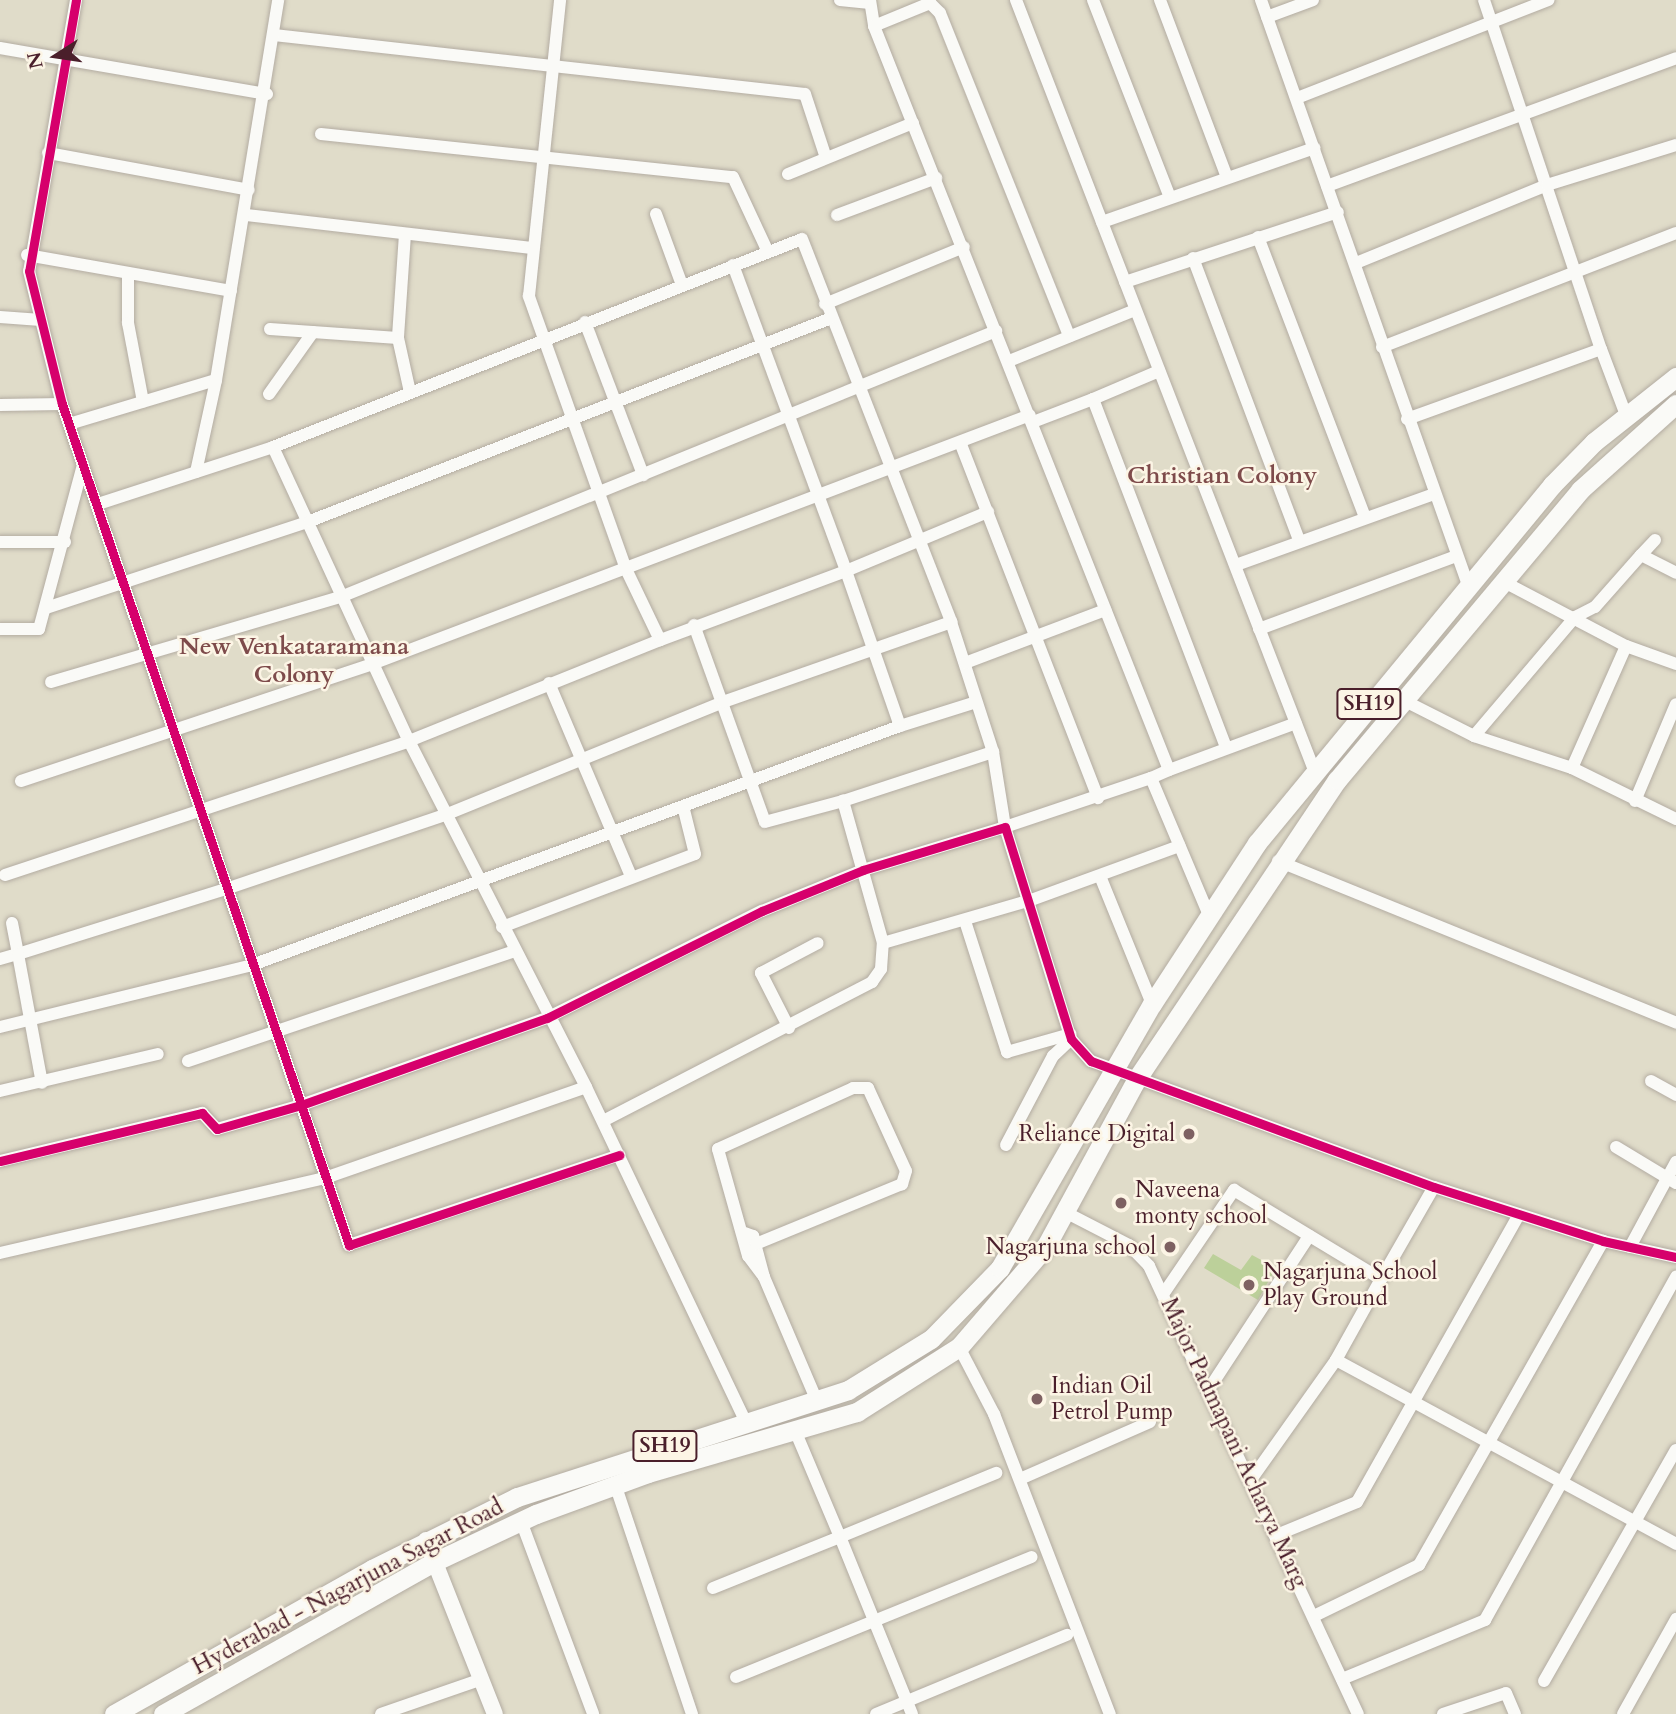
<!DOCTYPE html>
<html>
<head>
<meta charset="utf-8">
<style>
	body { margin:0 }
	#map { position:relative; width:1676px; height:1714px; overflow:hidden; background:#e0dcc9; font-family:Cardo,serif }
	div>[style] { position:absolute }
	[style*='--x'] { left:calc(var(--x)*1px); top:calc(var(--y)*1px); width:calc(var(--w)*1px); rotate:calc(var(--a)*1deg) }
	.green>* { inset:0; background:#bcd09a }
	.roads { filter:drop-shadow(0 0 2px #b3aca2) drop-shadow(0 0 2px #b3aca2) }
	.minor>* { height:12px; margin:-6px; padding:0 6px; transform-origin:6px; border-radius:6px; background:#fafaf7 }
	.tertiary>* { height:16px; margin:-8px; padding:0 8px; transform-origin:8px; border-radius:8px; background:#fafaf7 }
	.primary>* { height:19px; margin:-9.5px; padding:0 9.5px; transform-origin:9.5px; border-radius:9.5px; background:#fafaf7 }
	.cycleway>* { height:9px; margin:-4.5px; padding:0 4.5px; transform-origin:4.5px; border-radius:4.5px; background:#d6006c }
	.dots>* { width:19px; height:19px; translate:-50% -50%; box-sizing:border-box; border:4px solid #fcf5e5; border-radius:50% }
	span { translate:-50% -50%; white-space:nowrap; text-align:center; line-height:1.15; -webkit-text-stroke:5px #fcf5e5; paint-order:stroke }
	.shield-label span { padding:2px 5px; background:#fcf5e5; border:2px solid; border-radius:5px; -webkit-text-stroke-width:0 }
	.shield-label { font-size:21px; color:#4a1f2b; font-weight:700 }
	.poi-label { font-size:23px; color:#4a1f2b }
	.right { translate:-100% -50%; text-align:right }
	.left { translate:0 -50%; text-align:left }
	.street-label { font-size:23px; color:#4a1f2b }
	.neighbourhood-label { font-size:24px; color:#7e4b4b; font-weight:700 }
	.north { position:absolute; left:21px; top:21px; width:70px; height:70px; -webkit-text-stroke:5px #fcf5e5; paint-order:stroke; rotate:258deg; font-size:19px; font-weight:700; line-height:28px; text-align:center; color:#4a1f2b }
	.north::after { content:''; display:block; margin:auto; width:24px; height:32px; background:#4a1f2b; clip-path:polygon(50% 0,100% 100%,50% 72%,0 100%) }
</style>
</head>
<body>
<div id="map">
	<div class="green">
		<i style="clip-path:polygon(1213px 1254px,1241px 1270px,1252px 1255px,1276px 1268px,1258px 1300px,1204px 1268px)"></i>
	</div>
	<div class="roads">
		<div class="minor">
			<i style="--x:76;--y:0;--w:275;--a:99.8"></i>
			<i style="--x:29;--y:271;--w:137;--a:76.1"></i>
			<i style="--x:62;--y:404;--w:889;--a:71.16"></i>
			<i style="--x:349;--y:1245;--w:285;--a:-18.4"></i>
			<i style="--x:840;--y:0;--w:30;--a:6"></i>
			<i style="--x:870;--y:0;--w:26;--a:81"></i>
			<i style="--x:874;--y:26;--w:800;--a:68.37"></i>
			<i style="--x:1169;--y:770;--w:20;--a:156"></i>
			<i style="--x:1151;--y:778;--w:152;--a:67.1"></i>
			<i style="--x:1016;--y:0;--w:826;--a:68.84"></i>
			<i style="--x:1093;--y:0;--w:212;--a:68.7"></i>
			<i style="--x:1160;--y:0;--w:189;--a:69.3"></i>
			<i style="--x:1261;--y:0;--w:621;--a:70.51"></i>
			<i style="--x:1484;--y:0;--w:368;--a:71.5"></i>
			<i style="--x:1267;--y:17;--w:49;--a:-20.3"></i>
			<i style="--x:874;--y:26;--w:61;--a:-22.3"></i>
			<i style="--x:930;--y:3;--w:14;--a:45"></i>
			<i style="--x:940;--y:13;--w:348;--a:68.2"></i>
			<i style="--x:274;--y:35;--w:534;--a:6.34"></i>
			<i style="--x:805;--y:94;--w:67;--a:71.8"></i>
			<i style="--x:0;--y:48;--w:271;--a:9.8"></i>
			<i style="--x:1297;--y:98;--w:270;--a:-21.3"></i>
			<i style="--x:321;--y:134;--w:414;--a:6"></i>
			<i style="--x:733;--y:177;--w:83;--a:65"></i>
			<i style="--x:48;--y:153;--w:204;--a:10.4"></i>
			<i style="--x:788;--y:174;--w:135;--a:-22.2"></i>
			<i style="--x:1327;--y:186;--w:372;--a:-20.1"></i>
			<i style="--x:656;--y:214;--w:76;--a:69.9"></i>
			<i style="--x:246;--y:215;--w:286;--a:6.6"></i>
			<i style="--x:837;--y:215;--w:106;--a:-20.5"></i>
			<i style="--x:1102;--y:222;--w:225;--a:-19.2"></i>
			<i style="--x:405;--y:234;--w:104;--a:93.9"></i>
			<i style="--x:398;--y:338;--w:55;--a:77.5"></i>
			<i style="--x:1258;--y:237;--w:300;--a:69.1"></i>
			<i style="--x:27;--y:255;--w:207;--a:10"></i>
			<i style="--x:1193;--y:258;--w:301;--a:69.4"></i>
			<i style="--x:1356;--y:263;--w:206;--a:-22.2"></i>
			<i style="--x:1547;--y:185;--w:135;--a:-17.2"></i>
			<i style="--x:733;--y:265;--w:326;--a:69.7"></i>
			<i style="--x:846;--y:571;--w:154;--a:-22.6"></i>
			<i style="--x:128;--y:273;--w:50;--a:90"></i>
			<i style="--x:128;--y:323;--w:80;--a:79.2"></i>
			<i style="--x:1125;--y:282;--w:224;--a:-18.2"></i>
			<i style="--x:825;--y:304;--w:150;--a:-22.3"></i>
			<i style="--x:0;--y:317;--w:41;--a:4.2"></i>
			<i style="--x:585;--y:322;--w:164;--a:69.2"></i>
			<i style="--x:270;--y:329;--w:128;--a:4"></i>
			<i style="--x:1382;--y:347;--w:315;--a:-21.2"></i>
			<i style="--x:1009;--y:361;--w:136;--a:-22"></i>
			<i style="--x:269;--y:394;--w:76;--a:-54.6"></i>
			<i style="--x:1093;--y:399;--w:72;--a:-23"></i>
			<i style="--x:0;--y:405;--w:62;--a:-0.9"></i>
			<i style="--x:1407;--y:419;--w:206;--a:-19.8"></i>
			<i style="--x:1601;--y:349;--w:71;--a:69.3"></i>
			<i style="--x:1033;--y:422;--w:64;--a:-21"></i>
			<i style="--x:1093;--y:399;--w:373;--a:69.1"></i>
			<i style="--x:69;--y:424;--w:153;--a:-16.7"></i>
			<i style="--x:216;--y:380;--w:385;--a:-80.7"></i>
			<i style="--x:960;--y:442;--w:382;--a:68.8"></i>
			<i style="--x:273;--y:447;--w:324;--a:65.2"></i>
			<i style="--x:409;--y:741;--w:389;--a:62.9"></i>
			<i style="--x:586;--y:1087;--w:372;--a:64.5"></i>
			<i style="--x:196;--y:472;--w:94;--a:-77.7"></i>
			<i style="--x:98;--y:504;--w:184;--a:-18"></i>
			<i style="--x:273;--y:447;--w:568;--a:-21.46"></i>
			<i style="--x:802;--y:239;--w:411;--a:68.7"></i>
			<i style="--x:951;--y:622;--w:137;--a:72.1"></i>
			<i style="--x:993;--y:752;--w:76;--a:80.9"></i>
			<i style="--x:1005;--y:827;--w:154;--a:-18.6"></i>
			<i style="--x:1655;--y:540;--w:21;--a:133"></i>
			<i style="--x:1641;--y:555;--w:39;--a:27"></i>
			<i style="--x:0;--y:542;--w:65;--a:0"></i>
			<i style="--x:1236;--y:565;--w:210;--a:-19.7"></i>
			<i style="--x:1506;--y:583;--w:136;--a:27.7"></i>
			<i style="--x:1626;--y:646;--w:53;--a:19.8"></i>
			<i style="--x:46;--y:608;--w:278;--a:-18.2"></i>
			<i style="--x:310;--y:521;--w:557;--a:-21.27"></i>
			<i style="--x:694;--y:625;--w:209;--a:70.2"></i>
			<i style="--x:765;--y:822;--w:81;--a:-15.1"></i>
			<i style="--x:0;--y:629;--w:39;--a:0"></i>
			<i style="--x:39;--y:629;--w:170;--a:-75"></i>
			<i style="--x:1259;--y:629;--w:210;--a:-20.3"></i>
			<i style="--x:965;--y:663;--w:150;--a:-20.7"></i>
			<i style="--x:51;--y:682;--w:304;--a:-16.4"></i>
			<i style="--x:343;--y:596;--w:705;--a:-22.09"></i>
			<i style="--x:549;--y:683;--w:210;--a:67"></i>
			<i style="--x:1403;--y:700;--w:80;--a:26.9"></i>
			<i style="--x:1474;--y:736;--w:103;--a:18.1"></i>
			<i style="--x:1572;--y:768;--w:116;--a:26.1"></i>
			<i style="--x:900;--y:726;--w:80;--a:-17.5"></i>
			<i style="--x:1474;--y:736;--w:156;--a:-49.7"></i>
			<i style="--x:1575;--y:617;--w:22;--a:-27"></i>
			<i style="--x:1595;--y:607;--w:69;--a:-48.5"></i>
			<i style="--x:1572;--y:768;--w:133;--a:-66.1"></i>
			<i style="--x:1169;--y:770;--w:135;--a:-20.3"></i>
			<i style="--x:21;--y:781;--w:373;--a:-18.4"></i>
			<i style="--x:375;--y:663;--w:700;--a:-20.74"></i>
			<i style="--x:1635;--y:801;--w:105;--a:-67.1"></i>
			<i style="--x:1278;--y:861;--w:430;--a:22.1"></i>
			<i style="--x:5;--y:875;--w:426;--a:-18.3"></i>
			<i style="--x:409;--y:741;--w:271;--a:-21.9"></i>
			<i style="--x:660;--y:640;--w:79;--a:-115.6"></i>
			<i style="--x:626;--y:569;--w:290;--a:-109.6"></i>
			<i style="--x:529;--y:296;--w:298;--a:-84"></i>
			<i style="--x:1100;--y:876;--w:138;--a:67.9"></i>
			<i style="--x:965;--y:921;--w:138;--a:72.2"></i>
			<i style="--x:1007;--y:1052;--w:66;--a:-15.9"></i>
			<i style="--x:12;--y:923;--w:32;--a:79"></i>
			<i style="--x:18;--y:954;--w:221;--a:-17.4"></i>
			<i style="--x:229;--y:888;--w:228;--a:-18.7"></i>
			<i style="--x:445;--y:815;--w:300;--a:-22.1"></i>
			<i style="--x:723;--y:702;--w:242;--a:-19.3"></i>
			<i style="--x:502;--y:927;--w:206;--a:-20.7"></i>
			<i style="--x:695;--y:854;--w:49;--a:-104"></i>
			<i style="--x:883;--y:943;--w:154;--a:-16.2"></i>
			<i style="--x:1031;--y:900;--w:158;--a:-20"></i>
			<i style="--x:0;--y:959;--w:19;--a:-16"></i>
			<i style="--x:18;--y:954;--w:131;--a:79.5"></i>
			<i style="--x:0;--y:1027;--w:260;--a:-13.8"></i>
			<i style="--x:252;--y:965;--w:691;--a:-20.25"></i>
			<i style="--x:900;--y:726;--w:164;--a:-109.2"></i>
			<i style="--x:846;--y:571;--w:198;--a:159.6"></i>
			<i style="--x:789;--y:1028;--w:62;--a:-117"></i>
			<i style="--x:761;--y:973;--w:64;--a:-27.8"></i>
			<i style="--x:188;--y:1061;--w:344;--a:-18.6"></i>
			<i style="--x:1651;--y:1081;--w:29;--a:29"></i>
			<i style="--x:0;--y:1091;--w:162;--a:-13.2"></i>
			<i style="--x:603;--y:1121;--w:303;--a:-27.3"></i>
			<i style="--x:872;--y:982;--w:16;--a:-55"></i>
			<i style="--x:881;--y:969;--w:26;--a:-86"></i>
			<i style="--x:883;--y:943;--w:148;--a:-105.7"></i>
			<i style="--x:843;--y:801;--w:158;--a:-18.1"></i>
			<i style="--x:1006;--y:1145;--w:101;--a:-62.2"></i>
			<i style="--x:1053;--y:1056;--w:25;--a:-43"></i>
			<i style="--x:1616;--y:1147;--w:70;--a:31"></i>
			<i style="--x:0;--y:1161;--w:208;--a:-13.4"></i>
			<i style="--x:202;--y:1113;--w:22;--a:47"></i>
			<i style="--x:217;--y:1129;--w:87;--a:-15.9"></i>
			<i style="--x:301;--y:1105;--w:261;--a:-19.5"></i>
			<i style="--x:547;--y:1018;--w:240;--a:-26.5"></i>
			<i style="--x:762;--y:911;--w:109;--a:-22.1"></i>
			<i style="--x:863;--y:870;--w:148;--a:-16.8"></i>
			<i style="--x:1005;--y:827;--w:222;--a:72.7"></i>
			<i style="--x:1071;--y:1039;--w:30;--a:48"></i>
			<i style="--x:1091;--y:1061;--w:365;--a:20.2"></i>
			<i style="--x:1434;--y:1187;--w:177;--a:17.7"></i>
			<i style="--x:1603;--y:1241;--w:75;--a:12.4"></i>
			<i style="--x:1065;--y:1212;--w:72;--a:27.3"></i>
			<i style="--x:1129;--y:1245;--w:29;--a:46"></i>
			<i style="--x:1149;--y:1266;--w:494;--a:65"></i>
			<i style="--x:745;--y:1233;--w:9;--a:21"></i>
			<i style="--x:753;--y:1236;--w:42;--a:75"></i>
			<i style="--x:764;--y:1277;--w:26;--a:-127"></i>
			<i style="--x:748;--y:1256;--w:111;--a:-105.7"></i>
			<i style="--x:718;--y:1149;--w:148;--a:-24.3"></i>
			<i style="--x:853;--y:1088;--w:15;--a:0"></i>
			<i style="--x:868;--y:1088;--w:91;--a:65.4"></i>
			<i style="--x:906;--y:1171;--w:14;--a:107"></i>
			<i style="--x:902;--y:1184;--w:158;--a:157.7"></i>
			<i style="--x:1630;--y:1247;--w:97;--a:-61.6"></i>
			<i style="--x:0;--y:1253;--w:334;--a:-13"></i>
			<i style="--x:325;--y:1178;--w:276;--a:-19.2"></i>
			<i style="--x:764;--y:1277;--w:135;--a:66.9"></i>
			<i style="--x:1381;--y:1279;--w:106;--a:-60.1"></i>
			<i style="--x:1164;--y:1293;--w:125;--a:-55.8"></i>
			<i style="--x:1234;--y:1190;--w:172;--a:31.2"></i>
			<i style="--x:1381;--y:1279;--w:93;--a:119.1"></i>
			<i style="--x:1336;--y:1360;--w:145;--a:125.4"></i>
			<i style="--x:959;--y:1347;--w:76;--a:62.4"></i>
			<i style="--x:994;--y:1414;--w:322;--a:68.9"></i>
			<i style="--x:1336;--y:1360;--w:387;--a:28.4"></i>
			<i style="--x:1209;--y:1389;--w:183;--a:-56.8"></i>
			<i style="--x:1020;--y:1479;--w:142;--a:-23.7"></i>
			<i style="--x:615;--y:1484;--w:243;--a:71.5"></i>
			<i style="--x:521;--y:1521;--w:206;--a:69.5"></i>
			<i style="--x:1279;--y:1534;--w:84;--a:-22.3"></i>
			<i style="--x:1357;--y:1502;--w:330;--a:-60.6"></i>
			<i style="--x:713;--y:1588;--w:137;--a:-21.9"></i>
			<i style="--x:840;--y:1537;--w:113;--a:-112.9"></i>
			<i style="--x:1314;--y:1616;--w:117;--a:-25.9"></i>
			<i style="--x:1419;--y:1565;--w:373;--a:-60.4"></i>
			<i style="--x:736;--y:1677;--w:319;--a:-22.1"></i>
			<i style="--x:1342;--y:1679;--w:155;--a:-22.4"></i>
			<i style="--x:1485;--y:1620;--w:393;--a:-60.9"></i>
			<i style="--x:1544;--y:1681;--w:266;--a:-60.3"></i>
			<i style="--x:381;--y:1714;--w:107;--a:-19.1"></i>
			<i style="--x:876;--y:1714;--w:207;--a:-22.5"></i>
			<i style="--x:912;--y:1714;--w:191;--a:-112.1"></i>
			<i style="--x:840;--y:1537;--w:169;--a:-22.3"></i>
			<i style="--x:1443;--y:1714;--w:66;--a:-18.4"></i>
			<i style="--x:1506;--y:1693;--w:23;--a:67"></i>
			<i style="--x:1623;--y:1714;--w:109;--a:-60.8"></i>
		</div>
		<div class="tertiary">
			<i style="--x:426;--y:1540;--w:187;--a:68.4"></i>
		</div>
		<div class="primary">
			<i style="--x:114;--y:1714;--w:296;--a:-29.3"></i>
			<i style="--x:372;--y:1569;--w:162;--a:-26.4"></i>
			<i style="--x:517;--y:1497;--w:348;--a:-17.9"></i>
			<i style="--x:848;--y:1390;--w:97;--a:-31.6"></i>
			<i style="--x:931;--y:1339;--w:99;--a:-45.8"></i>
			<i style="--x:1000;--y:1268;--w:305;--a:-60.1"></i>
			<i style="--x:1152;--y:1004;--w:192;--a:-56.9"></i>
			<i style="--x:1257;--y:843;--w:464;--a:-50.5"></i>
			<i style="--x:1552;--y:485;--w:60;--a:-45.7"></i>
			<i style="--x:1594;--y:442;--w:105;--a:-38.4"></i>
			<i style="--x:163;--y:1714;--w:313;--a:-29.3"></i>
			<i style="--x:436;--y:1561;--w:110;--a:-25.2"></i>
			<i style="--x:536;--y:1514;--w:119;--a:-20.1"></i>
			<i style="--x:648;--y:1473;--w:218;--a:-16.3"></i>
			<i style="--x:857;--y:1412;--w:121;--a:-32.5"></i>
			<i style="--x:959;--y:1347;--w:133;--a:-49.3"></i>
			<i style="--x:1046;--y:1246;--w:189;--a:-61.5"></i>
			<i style="--x:1136;--y:1080;--w:361;--a:-56.2"></i>
			<i style="--x:1337;--y:780;--w:378;--a:-50"></i>
			<i style="--x:1580;--y:490;--w:129;--a:-41.9"></i>
		</div>
	</div>
	<div class="cycleway">
		<i style="--x:76;--y:0;--w:275;--a:99.8"></i>
		<i style="--x:29;--y:271;--w:137;--a:76.1"></i>
		<i style="--x:62;--y:404;--w:889;--a:71.16"></i>
		<i style="--x:349;--y:1245;--w:285;--a:-18.4"></i>
		<i style="--x:0;--y:1161;--w:208;--a:-13.4"></i>
		<i style="--x:202;--y:1113;--w:22;--a:47"></i>
		<i style="--x:217;--y:1129;--w:87;--a:-15.9"></i>
		<i style="--x:301;--y:1105;--w:261;--a:-19.5"></i>
		<i style="--x:547;--y:1018;--w:240;--a:-26.5"></i>
		<i style="--x:762;--y:911;--w:109;--a:-22.1"></i>
		<i style="--x:863;--y:870;--w:148;--a:-16.8"></i>
		<i style="--x:1005;--y:827;--w:222;--a:72.7"></i>
		<i style="--x:1071;--y:1039;--w:30;--a:48"></i>
		<i style="--x:1091;--y:1061;--w:365;--a:20.2"></i>
		<i style="--x:1434;--y:1187;--w:177;--a:17.7"></i>
		<i style="--x:1603;--y:1241;--w:75;--a:12.4"></i>
	</div>
	<div class="dots">
		<i style="left:1189px;top:1134px;background:#7e6162"></i>
		<i style="left:1121px;top:1203px;background:#7e6162"></i>
		<i style="left:1170px;top:1247px;background:#7e6162"></i>
		<i style="left:1249px;top:1285px;background:#7e6162"></i>
		<i style="left:1037px;top:1399px;background:#7e6162"></i>
	</div>
	<div class="shield-label">
		<span style="left:1369px;top:704px">SH19</span>
		<span style="left:665px;top:1446px">SH19</span>
	</div>
	<div class="poi-label">
		<span class="right" style="left:1175px;top:1134px">Reliance Digital</span>
		<span class="left" style="left:1135px;top:1203px">Naveena<br>monty school</span>
		<span class="right" style="left:1156px;top:1247px">Nagarjuna school</span>
		<span class="left" style="left:1263px;top:1285px">Nagarjuna School<br>Play Ground</span>
		<span class="left" style="left:1051px;top:1399px">Indian Oil<br>Petrol Pump</span>
	</div>
	<div class="street-label">
		<span style="left:1234px;top:1443px;rotate:65deg">Major Padmapani Acharya Marg</span>
		<span style="left:348px;top:1587px;rotate:-28deg">Hyderabad - Nagarjuna Sagar Road</span>
	</div>
	<div class="neighbourhood-label">
		<span style="left:1222px;top:476px">Christian Colony</span>
		<span style="left:294px;top:661px">New Venkataramana<br>Colony</span>
	</div>
	<div class="north">N</div>
</div>
</body>
</html>
